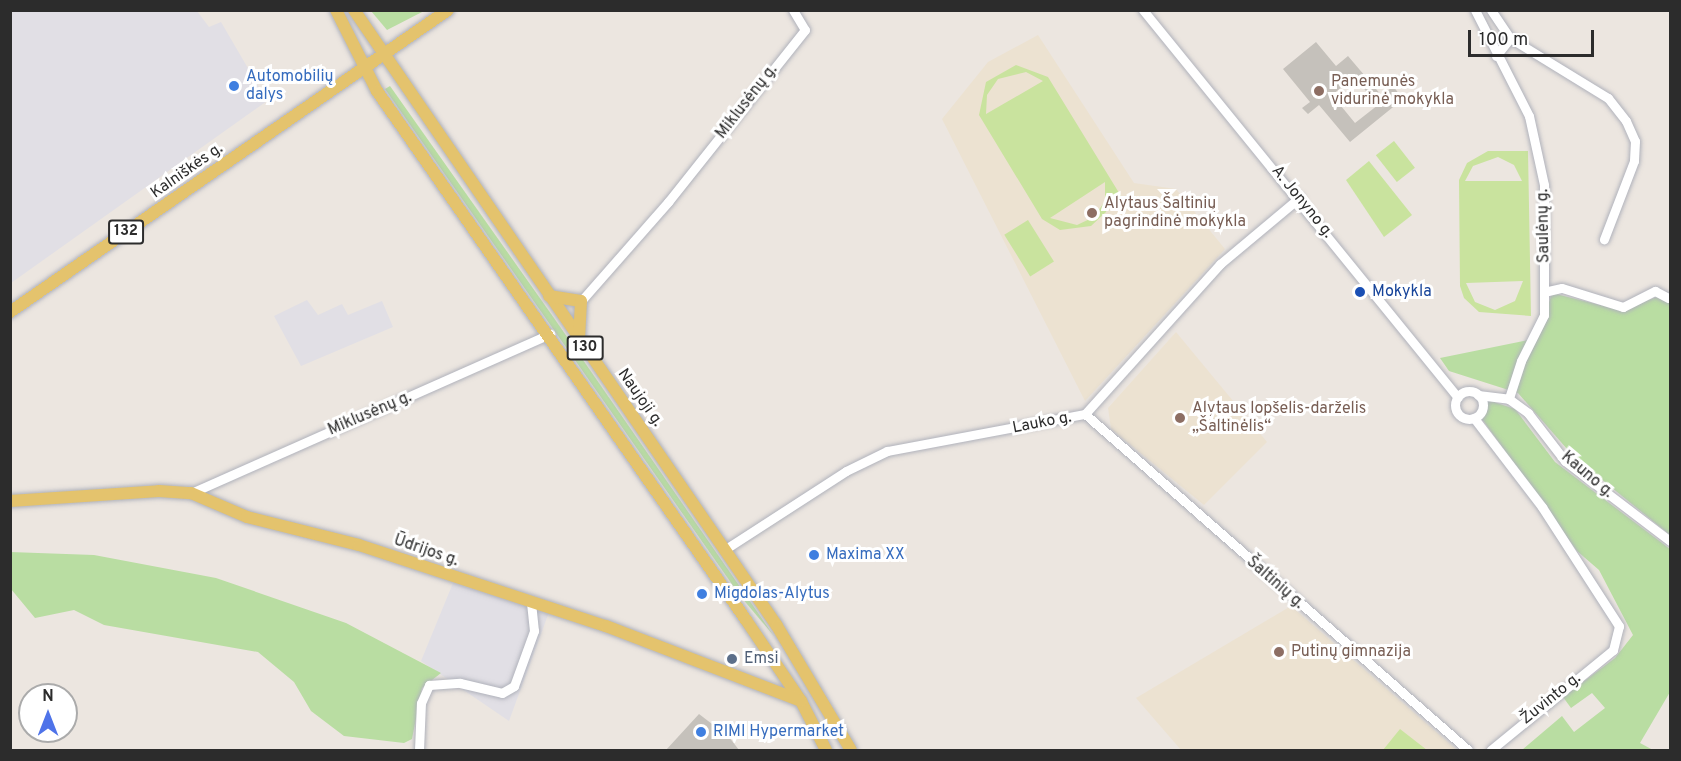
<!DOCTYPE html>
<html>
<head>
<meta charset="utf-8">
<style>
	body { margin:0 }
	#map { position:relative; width:1681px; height:761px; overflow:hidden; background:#ece6e0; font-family:Overpass,sans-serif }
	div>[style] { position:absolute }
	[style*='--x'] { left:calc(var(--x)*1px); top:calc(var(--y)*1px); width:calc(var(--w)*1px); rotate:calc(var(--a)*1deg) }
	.industrial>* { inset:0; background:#e1dfe5 }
	.education>* { inset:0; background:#ece2d1 }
	.green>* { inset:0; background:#b9dda2 }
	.pitch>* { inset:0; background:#c9e39e; transform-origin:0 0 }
	.building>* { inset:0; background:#c5c1bb }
	.roads { filter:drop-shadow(0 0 2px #b0b2bb) drop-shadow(0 0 2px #b0b2bb) }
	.minor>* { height:9px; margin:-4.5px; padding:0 4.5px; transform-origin:4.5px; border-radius:4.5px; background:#fff }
	.minor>.ring { margin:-4.5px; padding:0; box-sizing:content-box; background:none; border:9px solid #fff; border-radius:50% }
	.major>* { height:12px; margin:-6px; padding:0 6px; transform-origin:6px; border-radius:6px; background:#e4c36d }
	.dots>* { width:16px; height:16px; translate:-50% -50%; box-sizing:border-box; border:3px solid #fff; border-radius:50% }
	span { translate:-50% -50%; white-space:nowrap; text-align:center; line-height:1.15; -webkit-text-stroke:6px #fff; paint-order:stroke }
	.shield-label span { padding:2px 4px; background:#fff; border:2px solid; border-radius:4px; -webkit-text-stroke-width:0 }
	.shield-label { font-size:15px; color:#2c2c2c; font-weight:700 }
	.shop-label { font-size:16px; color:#366cbe }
	.left { translate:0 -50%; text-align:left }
	.education-label { font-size:16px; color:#785e54 }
	.street-label { font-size:16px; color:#2c2c2c }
	.transit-label { font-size:16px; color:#164399 }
	.service-label { font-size:16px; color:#4e5e75 }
	.frame { position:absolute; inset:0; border:12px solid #2c2c2c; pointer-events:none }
	.north { position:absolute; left:18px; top:683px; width:60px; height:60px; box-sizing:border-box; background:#fff; border:2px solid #ababab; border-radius:50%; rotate:0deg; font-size:16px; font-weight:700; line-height:24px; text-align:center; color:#2c2c2c }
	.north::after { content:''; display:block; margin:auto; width:21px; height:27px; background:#4f73e9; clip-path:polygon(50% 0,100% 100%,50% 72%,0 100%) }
	.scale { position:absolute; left:1468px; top:30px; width:126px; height:27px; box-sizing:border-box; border:3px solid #2c2c2c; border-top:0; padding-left:8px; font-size:18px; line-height:21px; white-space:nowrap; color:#2c2c2c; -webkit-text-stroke:4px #fff; paint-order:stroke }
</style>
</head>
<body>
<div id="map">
	<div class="industrial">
		<i style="clip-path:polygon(11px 10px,197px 11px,209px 27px,221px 22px,267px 101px,11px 283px)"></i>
		<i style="clip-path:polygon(307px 300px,318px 315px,342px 304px,348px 315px,382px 301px,393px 327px,301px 366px,274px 316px)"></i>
		<i style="clip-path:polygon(453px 583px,549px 612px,509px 721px,421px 661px)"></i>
	</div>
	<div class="education">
		<i style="clip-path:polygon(1038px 35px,1134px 183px,1176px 189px,1225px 249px,1085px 401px,942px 119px,988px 62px)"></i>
		<i style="clip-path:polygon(1176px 332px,1267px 442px,1204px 505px,1111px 429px,1108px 408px)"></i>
		<i style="clip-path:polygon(1291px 606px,1457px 750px,1181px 750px,1136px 698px)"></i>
	</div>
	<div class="green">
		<i style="clip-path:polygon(371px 11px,424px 11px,387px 30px)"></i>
		<i style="clip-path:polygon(390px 86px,554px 318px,774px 636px,741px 597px,385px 89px)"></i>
		<i style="clip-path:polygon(1552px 293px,1620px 310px,1660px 296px,1670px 301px,1670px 535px,1574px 457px,1518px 393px,1449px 371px,1440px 358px,1538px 338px)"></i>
		<i style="clip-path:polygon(1485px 399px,1515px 409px,1555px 462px,1670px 549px,1670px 692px,1640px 743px,1653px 750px,1522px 750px,1562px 716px,1574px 732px,1605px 708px,1592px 693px,1571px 708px,1563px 697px,1615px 658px,1633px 635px,1599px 570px,1577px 551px,1477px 412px)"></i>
		<i style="clip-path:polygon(10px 552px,94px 555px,216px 578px,346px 623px,441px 673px,422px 688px,412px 739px,404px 743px,344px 736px,311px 711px,294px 682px,258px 652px,104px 625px,74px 610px,35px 618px,11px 589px)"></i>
	</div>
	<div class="pitch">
		<i style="clip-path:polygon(evenodd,1016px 65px,1048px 77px,1124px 201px,1119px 204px,1112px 193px,1106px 212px,1091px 226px,1060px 230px,1042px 219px,979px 115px,986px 82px,1016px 65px,1026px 72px,1043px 81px,986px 114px,987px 95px,998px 79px,1026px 72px,1016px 65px,1105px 182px,1105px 201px,1094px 217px,1077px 225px,1050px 218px,1105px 182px)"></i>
		<i style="left:1394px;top:141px;width:34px;height:23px;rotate:52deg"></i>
		<i style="clip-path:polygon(evenodd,1488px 151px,1528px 151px,1531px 316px,1479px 312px,1464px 298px,1460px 286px,1459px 180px,1467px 163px,1488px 151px,1498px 157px,1514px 165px,1522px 181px,1465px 181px,1473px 166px,1498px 157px,1488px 151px,1523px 281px,1515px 301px,1495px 310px,1475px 302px,1466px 283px,1523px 281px)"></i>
		<i style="clip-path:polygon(1369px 161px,1412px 215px,1384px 237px,1346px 180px)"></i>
		<i style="left:1028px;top:220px;width:49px;height:28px;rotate:58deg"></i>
		<i style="clip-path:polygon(1400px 729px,1427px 750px,1383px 750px)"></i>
	</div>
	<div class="building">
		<i style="clip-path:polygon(evenodd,1316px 42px,1336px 66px,1348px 56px,1382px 96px,1393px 86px,1403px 99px,1350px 142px,1319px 105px,1308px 114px,1302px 108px,1310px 102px,1283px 69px,1316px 42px,1354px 77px,1378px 105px,1355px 123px,1332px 95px,1354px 77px)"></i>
		<i style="clip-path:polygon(699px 714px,729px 737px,739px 750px,666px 750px)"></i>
	</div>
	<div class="roads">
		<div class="minor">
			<i style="--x:1143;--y:10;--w:499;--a:50.9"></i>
			<i style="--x:1475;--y:10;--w:119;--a:63"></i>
			<i style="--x:1529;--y:116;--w:71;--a:77.7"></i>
			<i style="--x:1544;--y:185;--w:130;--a:90"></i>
			<i style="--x:1544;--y:315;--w:51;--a:116.6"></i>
			<i style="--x:1521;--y:361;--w:40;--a:108"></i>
			<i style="--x:1491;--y:10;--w:34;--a:56"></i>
			<i style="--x:1496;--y:56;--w:23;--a:-52"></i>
			<i style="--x:1510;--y:38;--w:115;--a:31.5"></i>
			<i style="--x:1608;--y:98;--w:29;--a:52"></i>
			<i style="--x:1626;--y:121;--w:22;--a:66"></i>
			<i style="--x:1635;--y:141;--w:20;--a:93"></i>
			<i style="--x:1634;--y:161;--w:84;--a:111"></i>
			<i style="--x:1544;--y:292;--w:18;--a:-13"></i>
			<i style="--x:1562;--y:288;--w:64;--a:17.3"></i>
			<i style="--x:1623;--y:307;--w:36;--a:-27"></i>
			<i style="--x:1655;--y:291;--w:15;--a:28"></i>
			<i style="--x:581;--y:301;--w:132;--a:-48.7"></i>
			<i style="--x:668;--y:202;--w:220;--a:-51.5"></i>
			<i style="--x:805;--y:30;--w:23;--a:-121"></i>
			<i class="ring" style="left:1455px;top:391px;width:19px;height:19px"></i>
			<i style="--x:1478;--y:395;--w:31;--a:7"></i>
			<i style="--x:1509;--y:399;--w:24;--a:36"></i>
			<i style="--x:1528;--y:413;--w:61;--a:52.4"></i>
			<i style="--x:1565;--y:461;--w:132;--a:37.3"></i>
			<i style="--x:1085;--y:414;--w:509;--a:41.26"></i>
			<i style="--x:1474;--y:418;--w:112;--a:52.6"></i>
			<i style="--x:1542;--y:507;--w:142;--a:57.1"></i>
			<i style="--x:1619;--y:626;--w:25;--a:104"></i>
			<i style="--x:1613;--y:650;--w:158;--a:140.7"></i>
			<i style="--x:191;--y:493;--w:393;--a:-23.9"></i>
			<i style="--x:724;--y:550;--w:145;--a:-32.9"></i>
			<i style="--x:846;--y:471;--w:46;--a:-26"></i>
			<i style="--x:887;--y:451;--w:201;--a:-10.6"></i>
			<i style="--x:1085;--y:414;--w:202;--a:-48"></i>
			<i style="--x:1220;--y:264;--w:103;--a:-39.9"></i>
			<i style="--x:419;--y:750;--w:47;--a:-87.6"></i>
			<i style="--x:421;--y:703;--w:20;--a:-66"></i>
			<i style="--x:429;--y:685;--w:31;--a:-4"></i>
			<i style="--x:460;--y:683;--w:43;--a:13.4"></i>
			<i style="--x:502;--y:693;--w:14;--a:-30"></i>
			<i style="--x:514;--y:686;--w:59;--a:-70"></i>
			<i style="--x:534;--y:631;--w:29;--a:-96"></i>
		</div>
		<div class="major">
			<i style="--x:336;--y:10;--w:91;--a:63.2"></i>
			<i style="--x:377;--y:91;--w:645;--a:55.1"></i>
			<i style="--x:746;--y:620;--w:98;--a:55.8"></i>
			<i style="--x:801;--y:701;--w:55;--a:63"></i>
			<i style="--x:354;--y:10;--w:747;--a:55.52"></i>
			<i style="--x:777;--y:626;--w:144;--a:59.2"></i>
			<i style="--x:549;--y:296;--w:32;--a:9"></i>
			<i style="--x:581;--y:301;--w:38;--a:93"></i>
			<i style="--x:10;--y:312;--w:532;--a:-34.59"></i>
			<i style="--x:10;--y:501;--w:149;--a:-3.8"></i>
			<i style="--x:159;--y:491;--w:32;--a:4"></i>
			<i style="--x:191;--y:493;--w:61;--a:23.2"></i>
			<i style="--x:247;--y:517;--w:115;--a:14"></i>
			<i style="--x:359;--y:545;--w:260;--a:18.2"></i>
			<i style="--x:606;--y:626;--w:209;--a:21"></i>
		</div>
	</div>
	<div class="dots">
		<i style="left:234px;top:86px;background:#3f7fe0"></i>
		<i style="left:1319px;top:91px;background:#8d6e63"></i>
		<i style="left:1092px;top:213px;background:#8d6e63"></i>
		<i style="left:1360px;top:292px;background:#1a4fb4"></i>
		<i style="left:1180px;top:418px;background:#8d6e63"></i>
		<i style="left:814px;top:555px;background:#3f7fe0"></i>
		<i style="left:702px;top:594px;background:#3f7fe0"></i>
		<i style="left:1279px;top:652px;background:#8d6e63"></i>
		<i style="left:732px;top:659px;background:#5c6f8a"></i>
		<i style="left:701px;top:732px;background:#3f7fe0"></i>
	</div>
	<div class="shield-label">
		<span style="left:126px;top:232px">132</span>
		<span style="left:585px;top:348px">130</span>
	</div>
	<div class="shop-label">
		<span class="left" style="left:246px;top:86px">Automobilių<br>dalys</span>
		<span class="left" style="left:826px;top:555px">Maxima XX</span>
		<span class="left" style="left:714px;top:594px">Migdolas-Alytus</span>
		<span class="left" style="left:713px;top:732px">RIMI Hypermarket</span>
	</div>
	<div class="education-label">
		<span class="left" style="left:1331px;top:91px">Panemunės<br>vidurinė mokykla</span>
		<span class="left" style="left:1104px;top:213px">Alytaus Šaltinių<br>pagrindinė mokykla</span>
		<span class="left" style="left:1192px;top:418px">Alytaus lopšelis-darželis<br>„Šaltinėlis“</span>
		<span class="left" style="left:1291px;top:652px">Putinų gimnazija</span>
	</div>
	<div class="street-label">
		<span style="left:747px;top:102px;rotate:-52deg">Miklusėnų g.</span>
		<span style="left:187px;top:171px;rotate:-35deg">Kalniškės g.</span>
		<span style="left:1302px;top:202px;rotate:51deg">A. Jonyno g.</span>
		<span style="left:1544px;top:226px;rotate:-91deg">Saulėnų g.</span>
		<span style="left:640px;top:398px;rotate:55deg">Naujoji g.</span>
		<span style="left:370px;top:414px;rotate:-23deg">Miklusėnų g.</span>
		<span style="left:1042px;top:423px;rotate:-11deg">Lauko g.</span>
		<span style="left:1587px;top:475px;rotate:40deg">Kauno g.</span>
		<span style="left:426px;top:551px;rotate:19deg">Ūdrijos g.</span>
		<span style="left:1275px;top:583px;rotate:41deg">Šaltinių g.</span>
		<span style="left:1551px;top:699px;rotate:-39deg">Žuvinto g.</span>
	</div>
	<div class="transit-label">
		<span class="left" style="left:1372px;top:292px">Mokykla</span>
	</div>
	<div class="service-label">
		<span class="left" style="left:744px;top:659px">Emsi</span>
	</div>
	<div class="frame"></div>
	<div class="north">N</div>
	<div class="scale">100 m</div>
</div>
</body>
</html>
